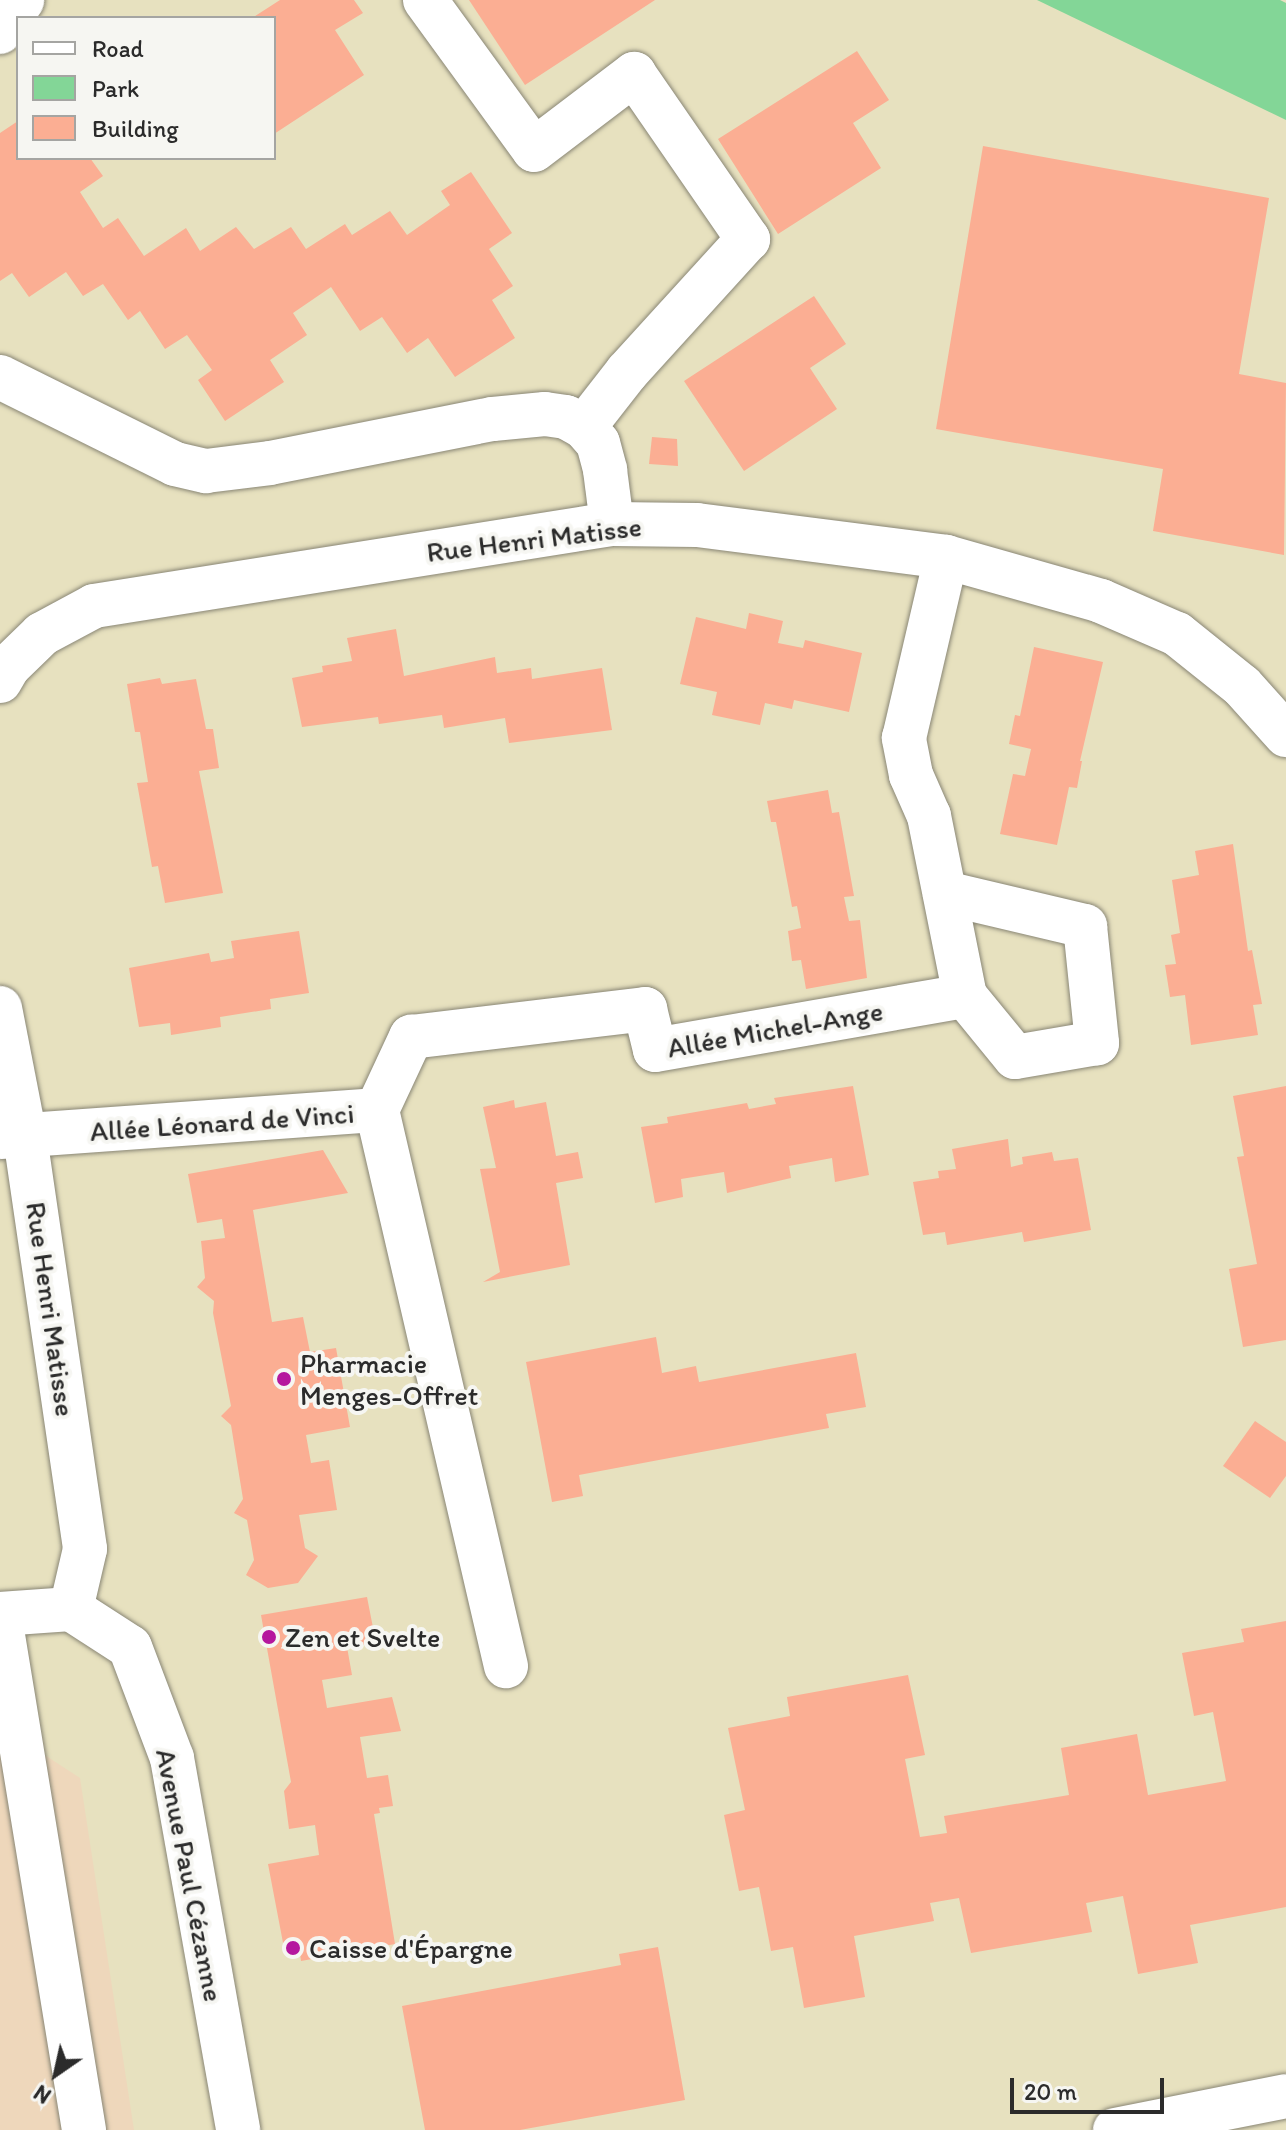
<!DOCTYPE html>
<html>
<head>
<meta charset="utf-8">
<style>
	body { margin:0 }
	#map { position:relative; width:1286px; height:2130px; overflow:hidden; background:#e7e1bf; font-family:Itim,sans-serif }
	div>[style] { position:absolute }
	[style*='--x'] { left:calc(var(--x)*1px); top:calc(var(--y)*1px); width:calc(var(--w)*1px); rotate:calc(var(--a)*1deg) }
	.built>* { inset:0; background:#eed7bb }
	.green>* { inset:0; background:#83d697 }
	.building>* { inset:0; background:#fbae93 }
	.roads { filter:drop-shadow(0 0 2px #898675) drop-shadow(0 0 2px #898675) }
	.minor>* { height:44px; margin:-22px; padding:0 22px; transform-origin:22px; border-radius:22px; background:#fff }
	.dots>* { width:22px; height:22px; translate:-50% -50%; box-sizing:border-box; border:4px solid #f6f6f2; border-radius:50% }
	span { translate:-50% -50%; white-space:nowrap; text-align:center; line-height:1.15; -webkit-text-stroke:8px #f6f6f2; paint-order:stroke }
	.street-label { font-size:28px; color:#2b2b2b }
	.poi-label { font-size:28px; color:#2b2b2b }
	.left { translate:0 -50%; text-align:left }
	.legend { position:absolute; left:16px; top:16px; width:260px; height:144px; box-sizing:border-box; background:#f6f6f2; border:2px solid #a5a5a2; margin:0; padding:10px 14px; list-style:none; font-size:24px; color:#2b2b2b }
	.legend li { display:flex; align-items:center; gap:16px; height:40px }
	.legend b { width:40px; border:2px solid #a5a5a2 }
	.north { position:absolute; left:16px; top:2034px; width:80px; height:80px; -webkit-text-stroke:6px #f6f6f2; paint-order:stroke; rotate:214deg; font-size:22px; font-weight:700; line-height:32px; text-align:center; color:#2b2b2b }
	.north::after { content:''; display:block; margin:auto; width:28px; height:36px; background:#2b2b2b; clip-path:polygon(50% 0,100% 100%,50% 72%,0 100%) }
	.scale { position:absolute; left:1010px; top:2078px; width:154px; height:36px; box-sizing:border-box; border:4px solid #2b2b2b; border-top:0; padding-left:10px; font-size:24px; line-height:28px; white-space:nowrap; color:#2b2b2b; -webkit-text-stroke:6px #f6f6f2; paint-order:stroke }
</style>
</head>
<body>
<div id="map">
	<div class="built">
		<i style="clip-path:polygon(0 1726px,80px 1778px,134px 2130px,0 2130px)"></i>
	</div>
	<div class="green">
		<i style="clip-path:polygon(1037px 0,1280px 0,1286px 3px,1286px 120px)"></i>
	</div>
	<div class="building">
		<i style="clip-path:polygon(280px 0,354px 0,363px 13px,335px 30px,364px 75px,274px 134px,274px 18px,252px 18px)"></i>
		<i style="clip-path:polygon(469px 0,655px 0,525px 85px)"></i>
		<i style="clip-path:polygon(857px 51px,889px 100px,853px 123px,881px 168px,778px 234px,718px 139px)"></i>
		<i style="clip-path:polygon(18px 121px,18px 158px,90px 158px,103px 176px,80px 192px,103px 228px,118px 218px,144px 256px,186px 228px,200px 251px,236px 227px,254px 249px,291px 227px,306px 249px,345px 224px,352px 235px,390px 211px,407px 235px,450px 205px,441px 191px,471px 172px,512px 233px,489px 249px,513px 286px,492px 300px,515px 338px,455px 377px,428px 338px,407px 353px,382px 317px,360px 331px,331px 287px,293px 313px,307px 335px,270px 360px,284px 382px,225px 421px,198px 380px,212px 370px,187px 335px,165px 349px,140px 311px,128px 320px,103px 284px,83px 296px,66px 272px,29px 297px,12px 273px,0 281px,0 133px)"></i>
		<i style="clip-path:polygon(983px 146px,1269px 198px,1239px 374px,1286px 383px,1284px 555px,1153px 531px,1163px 469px,936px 429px)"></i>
		<i style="clip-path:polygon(814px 296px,846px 344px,810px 368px,837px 409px,744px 471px,684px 381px)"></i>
		<i style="clip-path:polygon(652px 437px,677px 439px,678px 466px,649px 464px)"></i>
		<i style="clip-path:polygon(749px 613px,783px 621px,778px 643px,803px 648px,805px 640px,862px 653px,849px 712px,794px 700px,792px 709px,765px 703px,760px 725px,712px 715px,717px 692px,680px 684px,696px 617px,746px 629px)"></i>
		<i style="clip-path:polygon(396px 629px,404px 676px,495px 657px,497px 673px,531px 668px,532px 679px,602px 668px,612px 730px,509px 743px,505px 718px,444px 728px,442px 715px,379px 724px,378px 717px,302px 727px,292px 678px,323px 672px,322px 666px,352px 661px,347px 638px)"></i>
		<i style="clip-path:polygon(1034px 647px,1103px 662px,1080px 761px,1082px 761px,1077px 788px,1069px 787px,1057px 845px,1000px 834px,1013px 774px,1025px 776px,1031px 749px,1009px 744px,1015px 715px,1020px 716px)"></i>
		<i style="clip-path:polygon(160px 678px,162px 684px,196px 679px,206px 729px,213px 729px,219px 768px,199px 771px,223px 893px,165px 903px,158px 866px,152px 867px,137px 783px,148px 782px,140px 732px,135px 732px,127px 684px)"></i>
		<i style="clip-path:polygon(828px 790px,832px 813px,839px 812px,854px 896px,844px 897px,849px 921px,860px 920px,867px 978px,806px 989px,801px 960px,792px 961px,788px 931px,801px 928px,797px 906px,792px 907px,776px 822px,771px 822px,767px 801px)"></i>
		<i style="clip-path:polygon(1233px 844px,1248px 951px,1252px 950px,1262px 1004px,1253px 1005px,1258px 1035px,1191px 1045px,1185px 995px,1170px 997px,1165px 965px,1176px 964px,1171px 935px,1180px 933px,1172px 880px,1199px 875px,1195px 851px)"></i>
		<i style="clip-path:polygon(299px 931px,309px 993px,270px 999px,271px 1009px,220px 1017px,221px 1027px,171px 1035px,170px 1023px,139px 1027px,129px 968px,209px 953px,211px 962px,234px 958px,231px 941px)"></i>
		<i style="clip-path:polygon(853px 1086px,869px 1175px,835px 1182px,832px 1158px,789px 1166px,791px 1178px,727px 1193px,724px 1172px,681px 1179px,683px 1197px,655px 1203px,641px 1127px,668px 1123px,667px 1117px,747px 1103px,749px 1109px,776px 1104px,774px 1098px)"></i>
		<i style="clip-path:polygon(1286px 1086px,1286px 1340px,1243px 1347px,1229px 1269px,1257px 1264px,1237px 1157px,1244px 1156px,1233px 1096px)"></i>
		<i style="clip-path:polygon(514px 1100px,515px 1108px,546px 1102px,556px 1156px,578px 1152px,583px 1178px,556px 1183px,570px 1265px,483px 1282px,500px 1272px,480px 1169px,496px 1168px,483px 1107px)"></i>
		<i style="clip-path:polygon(1008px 1139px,1011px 1167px,1023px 1164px,1022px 1157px,1052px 1152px,1054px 1161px,1078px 1158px,1091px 1230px,1024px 1242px,1022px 1232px,947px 1245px,945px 1232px,923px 1235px,913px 1182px,939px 1178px,938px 1171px,956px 1169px,952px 1149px)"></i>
		<i style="clip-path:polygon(323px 1150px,348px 1193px,253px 1210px,272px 1322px,303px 1317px,310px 1352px,336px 1348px,350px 1427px,306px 1435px,311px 1463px,329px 1460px,337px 1510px,299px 1515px,305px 1548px,318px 1556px,298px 1583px,268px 1588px,246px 1575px,254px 1560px,247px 1520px,234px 1513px,243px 1499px,231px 1425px,221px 1416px,231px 1406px,213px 1313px,214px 1301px,197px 1287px,205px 1278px,201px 1241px,225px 1238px,222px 1219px,197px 1223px,188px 1174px)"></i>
		<i style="clip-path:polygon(656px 1337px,662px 1373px,696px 1366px,699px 1382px,856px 1353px,866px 1407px,826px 1414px,829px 1428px,579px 1475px,583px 1496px,552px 1502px,526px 1362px)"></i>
		<i style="clip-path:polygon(1255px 1421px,1286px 1442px,1286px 1476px,1270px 1498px,1223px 1466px)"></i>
		<i style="clip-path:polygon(367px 1597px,376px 1643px,347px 1647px,352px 1675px,322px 1680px,327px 1708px,392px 1697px,401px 1731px,360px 1737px,367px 1778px,388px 1775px,393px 1806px,379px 1808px,380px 1813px,374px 1814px,395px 1944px,301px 1961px,299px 1946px,284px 1948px,268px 1864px,319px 1855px,315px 1825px,289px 1829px,284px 1791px,291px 1782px,261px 1615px)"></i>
		<i style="clip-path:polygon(1286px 1621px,1286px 1907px,1190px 1925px,1198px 1963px,1138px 1974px,1123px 1896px,1086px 1903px,1092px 1932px,971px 1953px,959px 1898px,930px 1903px,934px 1921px,854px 1936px,865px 1997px,804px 2008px,793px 1947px,771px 1951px,759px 1887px,739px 1891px,724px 1815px,745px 1810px,728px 1728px,790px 1716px,787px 1697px,908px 1675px,925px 1755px,905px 1759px,920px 1837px,947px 1833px,944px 1816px,1069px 1795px,1061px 1748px,1137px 1734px,1148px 1795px,1226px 1781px,1213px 1712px,1194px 1716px,1182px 1653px,1244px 1642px,1241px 1629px)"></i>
		<i style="clip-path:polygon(658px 1947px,685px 2100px,520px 2130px,425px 2130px,402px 2006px,621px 1965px,619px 1954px)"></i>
	</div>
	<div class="roads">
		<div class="minor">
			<i style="--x:425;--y:0;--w:185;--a:54"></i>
			<i style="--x:534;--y:150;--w:126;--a:-37.2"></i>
			<i style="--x:634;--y:74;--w:201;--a:55.4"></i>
			<i style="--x:748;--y:239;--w:180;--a:132.3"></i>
			<i style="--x:627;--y:372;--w:70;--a:128"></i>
			<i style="--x:0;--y:32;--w:39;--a:-55"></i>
			<i style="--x:0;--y:377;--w:195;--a:26.4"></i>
			<i style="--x:175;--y:464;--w:32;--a:13"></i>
			<i style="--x:206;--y:471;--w:64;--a:-7.1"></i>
			<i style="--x:270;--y:463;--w:227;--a:-11.2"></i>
			<i style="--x:493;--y:419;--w:52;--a:-5.5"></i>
			<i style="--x:545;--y:414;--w:21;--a:8"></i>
			<i style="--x:566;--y:417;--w:21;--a:29"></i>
			<i style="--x:584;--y:427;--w:21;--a:49"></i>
			<i style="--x:598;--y:443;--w:28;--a:75"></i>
			<i style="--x:605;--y:470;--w:54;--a:82.6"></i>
			<i style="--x:0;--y:681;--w:16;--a:-60"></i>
			<i style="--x:8;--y:667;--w:47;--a:-44.1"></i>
			<i style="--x:42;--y:634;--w:59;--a:-28.3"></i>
			<i style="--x:94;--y:606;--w:524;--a:-9"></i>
			<i style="--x:612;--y:524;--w:85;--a:0.7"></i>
			<i style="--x:697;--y:525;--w:251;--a:7.3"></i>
			<i style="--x:946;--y:557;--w:161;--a:15.8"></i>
			<i style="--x:1101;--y:601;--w:83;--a:23.5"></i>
			<i style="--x:1177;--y:634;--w:83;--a:38.7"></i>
			<i style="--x:1242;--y:686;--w:66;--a:48.1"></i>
			<i style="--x:945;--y:893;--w:144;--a:13.3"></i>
			<i style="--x:1085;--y:926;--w:118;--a:84.1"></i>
			<i style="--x:1097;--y:1043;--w:83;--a:170.3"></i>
			<i style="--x:1015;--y:1057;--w:79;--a:-129.3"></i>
			<i style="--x:965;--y:996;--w:184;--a:-101.3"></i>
			<i style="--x:929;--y:816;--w:45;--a:-113.7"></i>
			<i style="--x:911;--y:775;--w:38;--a:-101"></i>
			<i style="--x:904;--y:738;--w:186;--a:-76.9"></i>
			<i style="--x:0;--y:1008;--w:131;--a:79"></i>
			<i style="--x:25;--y:1137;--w:416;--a:81.7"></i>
			<i style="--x:85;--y:1549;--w:62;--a:103.1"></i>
			<i style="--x:377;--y:1110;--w:81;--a:-65"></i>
			<i style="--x:411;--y:1037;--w:236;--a:-6.8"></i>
			<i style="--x:645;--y:1009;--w:42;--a:76.3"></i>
			<i style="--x:655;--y:1050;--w:315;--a:-9.9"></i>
			<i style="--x:377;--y:1110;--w:571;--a:76.94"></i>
			<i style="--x:0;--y:1137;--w:378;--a:-4.1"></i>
			<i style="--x:71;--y:1609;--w:70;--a:32.8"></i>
			<i style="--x:130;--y:1647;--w:119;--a:69.3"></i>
			<i style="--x:172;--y:1758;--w:378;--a:79.9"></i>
			<i style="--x:0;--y:1614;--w:71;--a:-4"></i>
			<i style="--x:0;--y:1617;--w:520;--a:80.7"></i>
			<i style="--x:1115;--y:2130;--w:174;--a:-11.2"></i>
		</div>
	</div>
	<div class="dots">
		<i style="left:284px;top:1379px;background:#b5179e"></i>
		<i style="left:269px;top:1637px;background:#b5179e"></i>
		<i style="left:293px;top:1948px;background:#b5179e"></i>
	</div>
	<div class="street-label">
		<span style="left:534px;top:539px;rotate:-7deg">Rue Henri Matisse</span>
		<span style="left:775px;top:1029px;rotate:-10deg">Allée Michel-Ange</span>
		<span style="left:222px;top:1122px;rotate:-4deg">Allée Léonard de Vinci</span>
		<span style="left:51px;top:1309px;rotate:82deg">Rue Henri Matisse</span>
		<span style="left:190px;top:1875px;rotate:79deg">Avenue Paul Cézanne</span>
	</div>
	<div class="poi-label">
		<span class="left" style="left:300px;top:1379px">Pharmacie<br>Menges-Offret</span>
		<span class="left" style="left:285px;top:1637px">Zen et Svelte</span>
		<span class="left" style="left:309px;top:1948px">Caisse d'Épargne</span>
	</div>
	<ul class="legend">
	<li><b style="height:10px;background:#fff"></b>Road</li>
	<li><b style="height:22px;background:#83d697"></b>Park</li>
	<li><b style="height:22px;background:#fbae93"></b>Building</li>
	</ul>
	<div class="north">N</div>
	<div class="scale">20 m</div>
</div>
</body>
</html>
